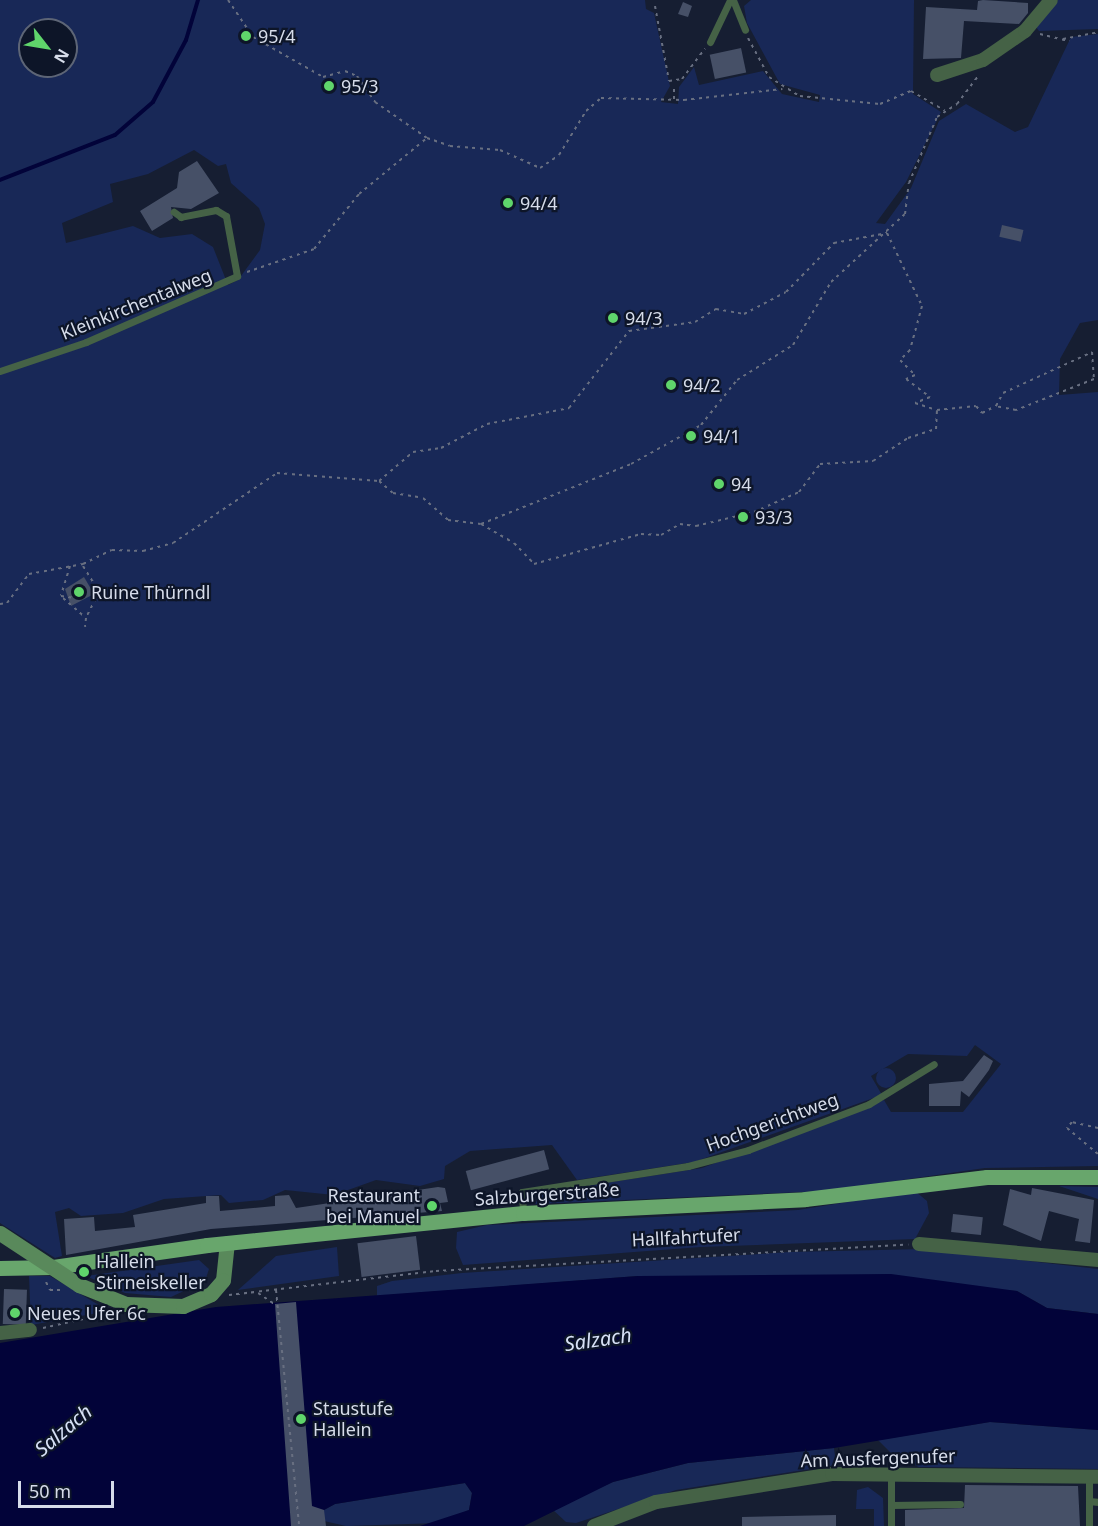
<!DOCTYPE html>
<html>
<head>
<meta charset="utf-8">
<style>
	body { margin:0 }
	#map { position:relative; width:1098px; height:1526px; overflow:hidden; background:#161e32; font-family:"Noto Sans",sans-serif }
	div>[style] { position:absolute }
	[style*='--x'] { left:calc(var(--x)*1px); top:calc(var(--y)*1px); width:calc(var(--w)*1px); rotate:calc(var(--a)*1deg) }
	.green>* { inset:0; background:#182857 }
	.round { border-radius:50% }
	.water>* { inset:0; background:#020339 }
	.stream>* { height:4px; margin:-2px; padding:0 2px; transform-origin:2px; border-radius:2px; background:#020339 }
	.building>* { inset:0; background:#465067; transform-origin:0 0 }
	.path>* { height:2px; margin-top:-1px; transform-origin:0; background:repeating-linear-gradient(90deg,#686f81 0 3px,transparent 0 7.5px) }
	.lane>* { height:7px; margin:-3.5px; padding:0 3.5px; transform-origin:3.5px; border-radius:3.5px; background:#456246 }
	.street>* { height:14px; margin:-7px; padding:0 7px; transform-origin:7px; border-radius:7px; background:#456246 }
	.secondary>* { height:15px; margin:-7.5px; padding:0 7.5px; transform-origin:7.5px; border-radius:7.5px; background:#59895b }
	.primary>* { height:15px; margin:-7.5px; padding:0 7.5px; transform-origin:7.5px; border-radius:7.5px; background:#68a66c }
	.secondary-bridge>* { height:15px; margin:-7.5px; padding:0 7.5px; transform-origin:7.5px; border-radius:7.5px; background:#59895b }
	.dots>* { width:16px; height:16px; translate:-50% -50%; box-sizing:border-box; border:3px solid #0d1528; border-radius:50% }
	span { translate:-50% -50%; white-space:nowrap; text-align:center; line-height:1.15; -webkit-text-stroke:4.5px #0d1528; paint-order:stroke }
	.poi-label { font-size:18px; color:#d6dcea }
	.left { translate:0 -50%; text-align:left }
	.right { translate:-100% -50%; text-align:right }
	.street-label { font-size:18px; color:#d6dcea }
	.water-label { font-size:20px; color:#d8e2f7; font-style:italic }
	.north { position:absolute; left:18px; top:18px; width:60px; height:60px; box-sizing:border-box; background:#0d1528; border:2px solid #5d6576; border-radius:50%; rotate:121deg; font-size:16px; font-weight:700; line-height:24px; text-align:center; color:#d6dcea }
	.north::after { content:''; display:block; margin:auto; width:21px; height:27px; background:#5fd56b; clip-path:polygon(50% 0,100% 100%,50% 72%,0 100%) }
	.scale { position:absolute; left:18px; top:1481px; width:96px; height:27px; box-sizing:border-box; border:3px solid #d6dcea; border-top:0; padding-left:8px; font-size:18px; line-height:21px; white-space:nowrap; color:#d6dcea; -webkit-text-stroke:4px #0d1528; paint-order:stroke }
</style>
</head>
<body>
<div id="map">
	<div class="green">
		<i style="clip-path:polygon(evenodd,0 0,645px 0,646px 9px,654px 13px,670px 86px,661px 102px,678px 104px,679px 87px,694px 67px,699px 85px,763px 71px,782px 94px,819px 102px,820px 95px,780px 84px,747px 23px,744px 6px,751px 0,914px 0,913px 94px,941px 112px,906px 182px,876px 223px,885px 224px,911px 188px,939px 121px,966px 104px,1015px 132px,1028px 127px,1071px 37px,1098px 34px,1098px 320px,1080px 323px,1060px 359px,1059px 395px,1098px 392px,1098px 1166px,985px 1168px,826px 1191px,535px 1204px,541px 1193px,702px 1168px,884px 1100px,891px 1112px,963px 1112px,1001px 1064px,975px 1045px,967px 1056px,908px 1054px,871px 1076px,882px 1095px,694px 1162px,577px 1180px,552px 1145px,470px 1151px,445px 1166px,444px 1179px,420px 1186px,376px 1180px,334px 1195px,285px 1190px,263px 1200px,229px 1203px,221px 1195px,164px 1199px,123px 1213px,81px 1216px,69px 1208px,55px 1212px,62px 1256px,55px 1258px,0 1223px,0 0,30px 30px,66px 30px,66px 66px,30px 66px,30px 30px,0 0,194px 150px,218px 166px,226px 164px,231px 183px,259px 208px,265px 224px,260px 250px,238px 280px,228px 285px,213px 247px,192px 234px,160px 238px,133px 226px,66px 243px,62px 223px,113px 202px,110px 184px,148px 174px,194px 150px)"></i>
		<i style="clip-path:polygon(1058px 0,1098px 0,1098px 29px,1039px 31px,1036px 27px)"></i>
		<i class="round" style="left:876px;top:1068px;width:20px;height:20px"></i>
		<i style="clip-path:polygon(1059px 1186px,1098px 1187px,1098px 1199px)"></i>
		<i style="clip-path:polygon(915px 1191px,927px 1201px,929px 1213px,915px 1239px,701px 1247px,463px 1265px,456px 1248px,457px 1232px,487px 1225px,798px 1210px)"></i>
		<i style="clip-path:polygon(337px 1247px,339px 1276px,238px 1290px,276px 1256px)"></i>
		<i style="clip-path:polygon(925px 1249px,1098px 1269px,1098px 1314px,1047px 1308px,1017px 1291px,780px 1276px,638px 1276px,377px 1296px,377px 1286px,392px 1281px,462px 1273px,790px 1252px)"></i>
		<i style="clip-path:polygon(199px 1260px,209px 1269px,205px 1281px,171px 1297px,125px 1293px,86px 1276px)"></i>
		<i style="clip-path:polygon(29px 1276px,50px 1276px,109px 1311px,31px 1325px)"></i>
		<i style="clip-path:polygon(990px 1422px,1098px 1430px,1098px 1469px,919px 1467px,895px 1457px,878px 1440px)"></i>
		<i style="clip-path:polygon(834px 1448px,836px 1465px,676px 1490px,576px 1523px,566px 1522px,552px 1509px,613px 1482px,688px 1463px)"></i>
		<i style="clip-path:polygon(465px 1483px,472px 1493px,469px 1510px,440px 1523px,346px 1526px,324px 1521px,324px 1510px,335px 1504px)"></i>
		<i style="clip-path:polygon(868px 1487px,883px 1498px,884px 1526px,874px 1526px,874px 1509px,856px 1509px,857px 1490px)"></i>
	</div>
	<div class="water">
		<i style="clip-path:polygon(891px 1274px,1017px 1291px,1047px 1308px,1098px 1314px,1098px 1430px,990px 1422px,834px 1448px,688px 1463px,613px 1482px,524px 1526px,420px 1526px,469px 1510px,472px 1493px,465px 1483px,335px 1504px,324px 1510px,324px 1526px,0 1526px,0 1343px,216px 1307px,638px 1276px)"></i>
	</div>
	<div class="stream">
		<i style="--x:0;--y:180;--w:123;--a:-21.4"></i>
		<i style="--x:115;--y:135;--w:50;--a:-41"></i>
		<i style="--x:153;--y:102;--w:70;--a:-62"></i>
		<i style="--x:186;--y:40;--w:42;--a:-73.3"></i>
	</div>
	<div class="building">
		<i style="clip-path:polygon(983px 0,1028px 3px,1028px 13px,1019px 24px,964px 21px,961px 58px,923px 59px,926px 7px,977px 10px,978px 1px)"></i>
		<i style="clip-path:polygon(683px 2px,692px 6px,688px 17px,678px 14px)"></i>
		<i style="left:741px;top:48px;width:25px;height:32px;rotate:78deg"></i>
		<i style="clip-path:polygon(197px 161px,219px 193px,191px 209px,171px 207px,173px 218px,152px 231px,140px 211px,177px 188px,179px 172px)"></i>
		<i style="left:1002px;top:225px;width:22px;height:12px;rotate:13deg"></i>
		<i style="clip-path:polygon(84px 577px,94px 594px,71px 606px,65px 589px)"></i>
		<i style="clip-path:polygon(984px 1055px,993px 1061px,989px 1070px,969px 1097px,961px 1091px,960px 1106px,929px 1106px,929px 1084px,963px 1081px)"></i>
		<i style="left:544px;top:1150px;width:20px;height:81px;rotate:75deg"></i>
		<i style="clip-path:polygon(438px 1187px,445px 1188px,448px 1202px,440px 1203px,442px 1211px,211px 1229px,66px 1255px,64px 1219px,94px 1217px,95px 1231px,135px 1227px,133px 1215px,206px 1203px,206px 1196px,219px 1196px,220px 1211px,275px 1206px,275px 1196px,289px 1195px,296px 1208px)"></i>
		<i style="clip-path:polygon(1032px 1188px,1094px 1200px,1090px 1243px,1075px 1241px,1079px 1219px,1049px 1211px,1041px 1241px,1003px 1225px,1010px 1189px,1031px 1195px)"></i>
		<i style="left:953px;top:1214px;width:30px;height:18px;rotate:6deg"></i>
		<i style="left:416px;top:1236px;width:34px;height:59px;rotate:83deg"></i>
		<i style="left:4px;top:1289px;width:23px;height:35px;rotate:2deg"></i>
		<i style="clip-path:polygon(296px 1302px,312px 1506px,324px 1510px,326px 1526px,291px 1526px,275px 1304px)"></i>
		<i style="clip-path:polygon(965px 1485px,1078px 1486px,1080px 1526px,905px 1526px,905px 1510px,964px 1508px)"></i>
		<i style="clip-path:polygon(836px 1515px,836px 1526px,742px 1526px,742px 1517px)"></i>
	</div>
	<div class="path">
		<i style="--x:228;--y:0;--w:45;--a:56"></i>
		<i style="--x:253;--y:37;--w:81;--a:29.7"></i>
		<i style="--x:323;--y:77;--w:23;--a:-15"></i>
		<i style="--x:345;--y:71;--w:13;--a:23"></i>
		<i style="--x:357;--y:76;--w:32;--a:55"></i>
		<i style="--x:375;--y:102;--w:63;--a:34.7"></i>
		<i style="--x:427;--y:138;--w:24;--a:19"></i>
		<i style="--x:450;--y:146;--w:50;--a:4.6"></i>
		<i style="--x:500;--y:150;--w:44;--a:24.2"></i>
		<i style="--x:540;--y:168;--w:23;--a:-34"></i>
		<i style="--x:559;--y:155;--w:52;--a:-58.5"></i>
		<i style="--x:586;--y:111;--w:20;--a:-41"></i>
		<i style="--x:601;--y:98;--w:83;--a:1.4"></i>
		<i style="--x:684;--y:100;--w:99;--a:-6.4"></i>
		<i style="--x:655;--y:6;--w:76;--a:79.4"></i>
		<i style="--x:669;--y:81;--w:13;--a:-9"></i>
		<i style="--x:682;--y:79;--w:38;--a:-53"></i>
		<i style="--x:1040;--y:34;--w:30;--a:14"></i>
		<i style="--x:748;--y:38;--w:44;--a:61.7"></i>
		<i style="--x:769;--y:77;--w:36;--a:32"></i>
		<i style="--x:800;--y:96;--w:80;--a:5.7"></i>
		<i style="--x:880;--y:104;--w:34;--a:-23"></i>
		<i style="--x:911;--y:91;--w:39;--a:30"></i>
		<i style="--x:1063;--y:39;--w:36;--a:-11"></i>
		<i style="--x:674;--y:99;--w:15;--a:-90"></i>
		<i style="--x:247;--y:272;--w:71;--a:-18.9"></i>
		<i style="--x:314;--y:249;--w:71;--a:-50.7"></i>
		<i style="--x:359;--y:194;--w:88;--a:-39.5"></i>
		<i style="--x:379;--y:481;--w:45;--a:-40.5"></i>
		<i style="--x:413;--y:452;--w:28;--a:-8"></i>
		<i style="--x:441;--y:448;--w:52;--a:-27.6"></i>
		<i style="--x:487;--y:424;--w:84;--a:-11"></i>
		<i style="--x:569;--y:408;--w:98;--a:-52.1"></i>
		<i style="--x:629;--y:331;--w:67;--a:-7.8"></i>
		<i style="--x:695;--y:322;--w:25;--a:-32"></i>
		<i style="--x:716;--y:309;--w:28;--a:10"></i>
		<i style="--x:744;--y:314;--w:47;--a:-27.6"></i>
		<i style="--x:786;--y:292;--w:69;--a:-45.6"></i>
		<i style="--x:834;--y:243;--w:54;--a:-10.7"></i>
		<i style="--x:887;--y:233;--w:81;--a:64.4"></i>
		<i style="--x:922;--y:306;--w:46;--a:105.3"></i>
		<i style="--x:910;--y:350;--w:14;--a:135"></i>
		<i style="--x:900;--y:360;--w:21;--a:45"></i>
		<i style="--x:915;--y:375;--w:10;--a:156"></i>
		<i style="--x:906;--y:379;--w:30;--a:37"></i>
		<i style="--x:930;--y:397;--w:16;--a:158"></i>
		<i style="--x:915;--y:403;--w:23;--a:18"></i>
		<i style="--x:937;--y:410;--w:39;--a:-6"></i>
		<i style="--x:976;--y:406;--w:9;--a:49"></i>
		<i style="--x:982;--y:413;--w:16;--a:-27"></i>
		<i style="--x:996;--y:406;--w:15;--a:-62"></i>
		<i style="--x:1003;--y:393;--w:98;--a:-24.7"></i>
		<i style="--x:1092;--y:352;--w:27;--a:86"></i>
		<i style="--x:1094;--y:379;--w:84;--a:158.3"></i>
		<i style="--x:1016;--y:410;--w:20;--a:-169"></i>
		<i style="--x:481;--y:524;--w:38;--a:30"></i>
		<i style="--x:514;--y:543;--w:29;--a:46"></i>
		<i style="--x:534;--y:564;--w:111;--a:-15.7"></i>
		<i style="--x:641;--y:534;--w:20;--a:3"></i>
		<i style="--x:661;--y:535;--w:22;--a:-30"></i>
		<i style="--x:680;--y:524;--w:16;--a:7"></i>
		<i style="--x:696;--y:526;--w:60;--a:-13.6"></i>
		<i style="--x:754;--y:512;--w:49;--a:-24"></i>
		<i style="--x:799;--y:492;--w:35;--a:-53"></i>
		<i style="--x:820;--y:464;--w:53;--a:-3.2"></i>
		<i style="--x:873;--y:461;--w:42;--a:-33.3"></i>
		<i style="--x:908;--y:438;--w:29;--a:-18"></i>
		<i style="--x:936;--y:429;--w:19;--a:-87"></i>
		<i style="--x:70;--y:566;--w:31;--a:107"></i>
		<i style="--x:61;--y:596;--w:14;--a:8"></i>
		<i style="--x:75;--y:598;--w:12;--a:-42"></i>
		<i style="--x:83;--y:566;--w:31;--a:58"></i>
		<i style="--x:99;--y:592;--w:29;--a:117"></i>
		<i style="--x:63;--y:598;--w:30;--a:41"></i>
		<i style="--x:86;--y:618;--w:9;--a:96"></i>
		<i style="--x:0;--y:604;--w:7;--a:-8"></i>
		<i style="--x:7;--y:603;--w:36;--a:-53"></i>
		<i style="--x:29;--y:574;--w:55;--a:-10.5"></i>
		<i style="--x:83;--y:564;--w:32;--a:-26"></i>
		<i style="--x:112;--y:550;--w:31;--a:2"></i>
		<i style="--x:143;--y:551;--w:31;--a:-15"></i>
		<i style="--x:173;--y:543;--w:125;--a:-33.9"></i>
		<i style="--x:277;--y:473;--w:102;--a:4.5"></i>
		<i style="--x:379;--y:481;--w:18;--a:41"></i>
		<i style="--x:393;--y:493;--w:30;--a:9"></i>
		<i style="--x:423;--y:498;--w:33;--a:41"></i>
		<i style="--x:448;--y:520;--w:33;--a:7"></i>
		<i style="--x:481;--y:524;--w:162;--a:-21.8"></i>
		<i style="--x:631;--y:464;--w:80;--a:-29.1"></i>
		<i style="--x:701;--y:425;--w:58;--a:-51.3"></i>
		<i style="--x:737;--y:380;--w:66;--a:-32"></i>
		<i style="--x:793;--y:345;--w:74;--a:-58.9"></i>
		<i style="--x:831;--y:282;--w:100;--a:-42.6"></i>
		<i style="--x:905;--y:214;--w:31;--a:-83"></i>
		<i style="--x:909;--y:183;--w:72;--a:-67"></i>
		<i style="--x:937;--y:117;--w:24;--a:-33"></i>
		<i style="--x:957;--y:104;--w:34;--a:-53"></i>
		<i style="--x:1098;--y:1128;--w:27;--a:-167"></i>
		<i style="--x:1072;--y:1122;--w:8;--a:130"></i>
		<i style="--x:1067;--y:1128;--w:40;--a:40"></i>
		<i style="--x:46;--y:1282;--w:9;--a:63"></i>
		<i style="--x:50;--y:1290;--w:10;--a:0"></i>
		<i style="--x:276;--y:1290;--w:237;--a:84.4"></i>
		<i style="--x:258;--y:1293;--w:23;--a:34"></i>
		<i style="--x:229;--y:1295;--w:208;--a:-6.6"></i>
		<i style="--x:436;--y:1271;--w:473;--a:-3.2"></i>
		<i style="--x:43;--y:1328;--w:69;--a:-12.6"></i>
	</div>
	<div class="lane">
		<i style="--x:733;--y:0;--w:32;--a:68"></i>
		<i style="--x:710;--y:42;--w:47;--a:-64.5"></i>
		<i style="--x:0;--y:371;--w:91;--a:-18.6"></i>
		<i style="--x:86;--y:342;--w:165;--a:-23.6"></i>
		<i style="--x:237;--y:276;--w:61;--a:-100.4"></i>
		<i style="--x:226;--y:216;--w:12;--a:-149"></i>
		<i style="--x:216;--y:210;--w:36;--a:169"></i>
		<i style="--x:181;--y:217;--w:9;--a:-144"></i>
		<i style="--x:523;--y:1213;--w:21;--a:-93"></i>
		<i style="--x:522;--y:1192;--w:168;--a:-8.9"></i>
		<i style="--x:688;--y:1166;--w:62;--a:-14.9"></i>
		<i style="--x:748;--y:1150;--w:129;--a:-20.8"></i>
		<i style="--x:869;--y:1104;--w:76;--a:-31.6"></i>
		<i style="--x:1089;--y:1501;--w:9;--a:6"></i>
		<i style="--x:891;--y:1505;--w:69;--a:-0.8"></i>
		<i style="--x:891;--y:1526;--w:52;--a:-90"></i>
		<i style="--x:1089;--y:1526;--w:49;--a:-90"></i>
	</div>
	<div class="street">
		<i style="--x:937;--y:75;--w:48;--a:-18.1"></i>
		<i style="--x:983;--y:60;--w:51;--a:-34.6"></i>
		<i style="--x:1025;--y:31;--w:40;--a:-50"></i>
		<i style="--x:919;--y:1244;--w:180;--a:5.1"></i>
		<i style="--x:0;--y:1333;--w:30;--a:-6"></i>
		<i style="--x:594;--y:1526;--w:66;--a:-21.2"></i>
		<i style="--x:656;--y:1502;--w:178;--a:-9"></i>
		<i style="--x:832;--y:1474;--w:266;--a:0.6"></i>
	</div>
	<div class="secondary">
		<i style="--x:223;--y:1280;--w:37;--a:-84"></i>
	</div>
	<div class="primary">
		<i style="--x:0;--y:1268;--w:53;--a:-1.1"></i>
		<i style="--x:53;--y:1267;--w:156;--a:-8.1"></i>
		<i style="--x:207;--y:1245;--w:318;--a:-5.8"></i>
		<i style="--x:523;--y:1213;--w:282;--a:-2.8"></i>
		<i style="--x:805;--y:1199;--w:183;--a:-6.9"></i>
		<i style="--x:987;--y:1177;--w:111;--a:0"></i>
	</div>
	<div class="secondary-bridge">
		<i style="--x:0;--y:1233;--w:95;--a:33.4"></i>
		<i style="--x:79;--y:1285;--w:51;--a:22"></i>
		<i style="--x:126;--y:1304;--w:57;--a:2"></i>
		<i style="--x:183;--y:1306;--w:30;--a:-23"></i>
		<i style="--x:211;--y:1294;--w:18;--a:-49"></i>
	</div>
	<div class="dots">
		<i style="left:246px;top:36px;background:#5fd56b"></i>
		<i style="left:329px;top:86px;background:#5fd56b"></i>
		<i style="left:508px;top:203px;background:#5fd56b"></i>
		<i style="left:613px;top:318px;background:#5fd56b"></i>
		<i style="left:671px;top:385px;background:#5fd56b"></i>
		<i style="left:691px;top:436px;background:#5fd56b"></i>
		<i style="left:719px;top:484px;background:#5fd56b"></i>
		<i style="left:743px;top:517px;background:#5fd56b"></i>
		<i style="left:79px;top:592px;background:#5fd56b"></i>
		<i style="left:432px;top:1206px;background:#5fd56b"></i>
		<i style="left:84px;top:1272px;background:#5fd56b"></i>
		<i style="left:15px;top:1313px;background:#5fd56b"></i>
		<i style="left:301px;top:1419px;background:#5fd56b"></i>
	</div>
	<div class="poi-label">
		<span class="left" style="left:258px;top:36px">95/4</span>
		<span class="left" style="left:341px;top:86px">95/3</span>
		<span class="left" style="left:520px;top:203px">94/4</span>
		<span class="left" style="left:625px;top:318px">94/3</span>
		<span class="left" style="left:683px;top:385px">94/2</span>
		<span class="left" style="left:703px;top:436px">94/1</span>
		<span class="left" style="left:731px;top:484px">94</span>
		<span class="left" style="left:755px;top:517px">93/3</span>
		<span class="left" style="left:91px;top:592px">Ruine Thürndl</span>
		<span class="right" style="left:420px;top:1206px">Restaurant<br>bei Manuel</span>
		<span class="left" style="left:96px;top:1272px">Hallein<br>Stirneiskeller</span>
		<span class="left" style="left:27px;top:1313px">Neues Ufer 6c</span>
		<span class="left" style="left:313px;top:1419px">Staustufe<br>Hallein</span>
	</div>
	<div class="street-label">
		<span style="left:136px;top:304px;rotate:-22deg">Kleinkirchentalweg</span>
		<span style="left:772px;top:1122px;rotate:-20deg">Hochgerichtweg</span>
		<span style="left:547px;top:1194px;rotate:-4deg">Salzburgerstraße</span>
		<span style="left:686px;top:1237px;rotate:-3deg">Hallfahrtufer</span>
		<span style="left:878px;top:1458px;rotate:-2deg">Am Ausfergenufer</span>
	</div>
	<div class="water-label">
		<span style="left:598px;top:1339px;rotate:-8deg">Salzach</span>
		<span style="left:63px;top:1430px;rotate:-40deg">Salzach</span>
	</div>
	<div class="north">N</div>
	<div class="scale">50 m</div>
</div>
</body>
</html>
